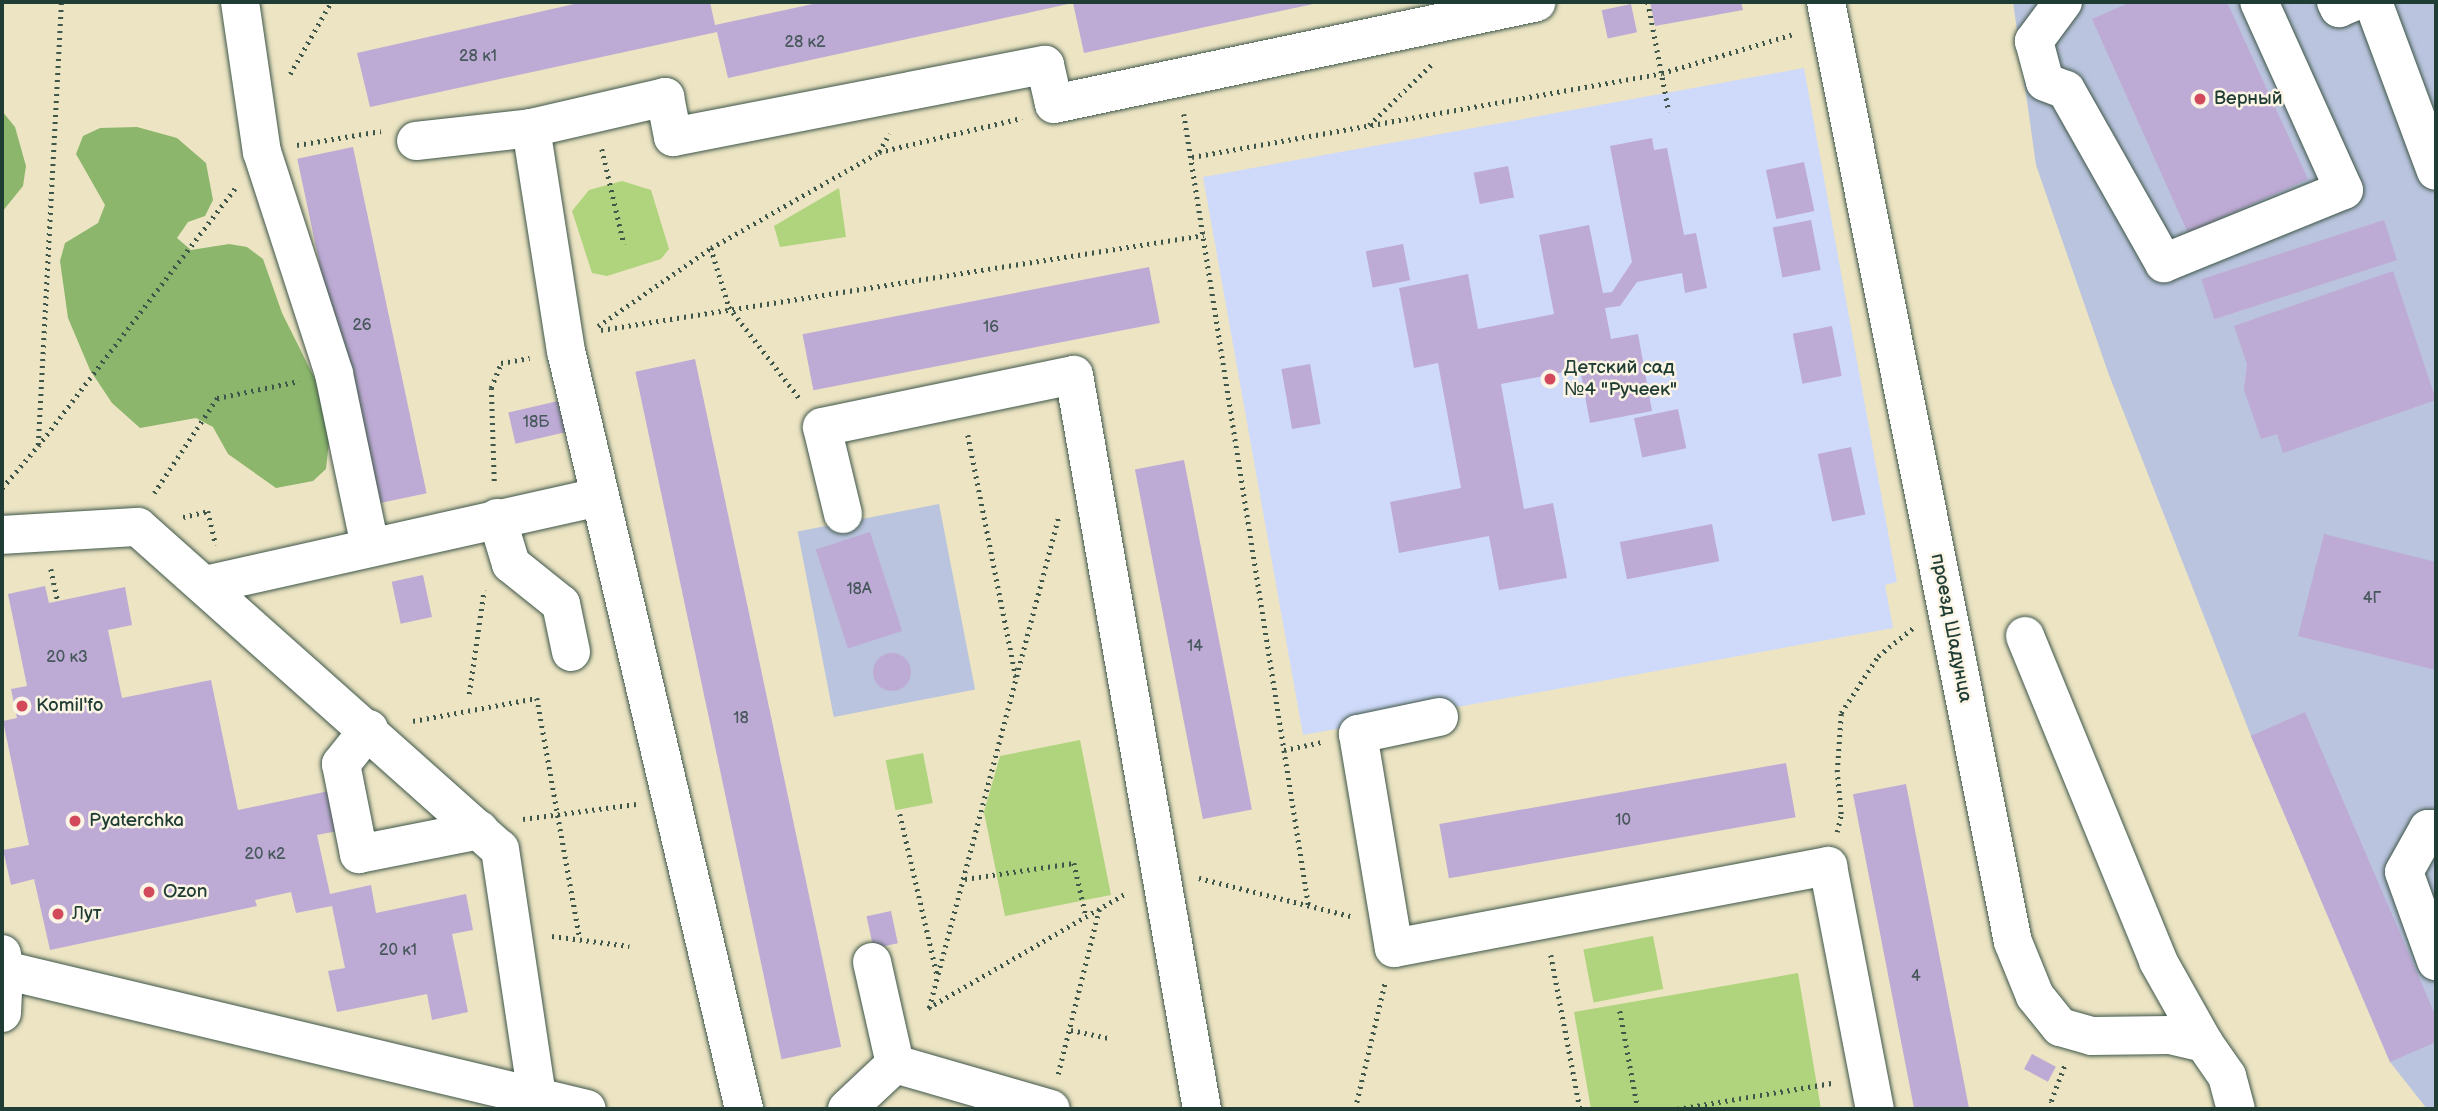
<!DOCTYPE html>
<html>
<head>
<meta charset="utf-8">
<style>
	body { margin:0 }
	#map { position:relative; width:2438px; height:1111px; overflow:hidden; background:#ece4c3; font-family:"Balsamiq Sans",sans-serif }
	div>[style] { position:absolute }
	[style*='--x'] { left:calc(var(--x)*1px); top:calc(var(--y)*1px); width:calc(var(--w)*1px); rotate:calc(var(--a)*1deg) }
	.built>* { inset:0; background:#cfdafa }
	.industrial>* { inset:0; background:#bac4de; transform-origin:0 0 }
	.green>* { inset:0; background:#b0d47d; transform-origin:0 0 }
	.forest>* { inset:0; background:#8cb66c }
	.building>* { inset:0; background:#beabd5; transform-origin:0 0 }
	.round { border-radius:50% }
	.path>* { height:4.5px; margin-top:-2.25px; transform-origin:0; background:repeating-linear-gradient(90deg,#3e5649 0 2px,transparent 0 7px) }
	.roads { filter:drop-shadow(0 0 2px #3e5649) drop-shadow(0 0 2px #3e5649) }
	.minor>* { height:38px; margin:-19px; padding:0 19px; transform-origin:19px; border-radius:19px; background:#fff }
	.dots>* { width:19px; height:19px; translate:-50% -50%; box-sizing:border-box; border:4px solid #fcf5e5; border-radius:50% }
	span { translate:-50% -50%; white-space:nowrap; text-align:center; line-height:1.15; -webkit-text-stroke:5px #fcf5e5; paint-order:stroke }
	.number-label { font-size:16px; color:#47585c }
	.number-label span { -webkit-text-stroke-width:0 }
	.poi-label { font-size:19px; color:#1f3d34 }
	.left { translate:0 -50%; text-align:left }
	.street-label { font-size:19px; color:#1f3d34 }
	.frame { position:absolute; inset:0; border:4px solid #1f3d34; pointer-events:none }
</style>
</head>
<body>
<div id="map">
	<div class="built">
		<i style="clip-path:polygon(1804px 68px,1897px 582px,1885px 585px,1893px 628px,1303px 735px,1203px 177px)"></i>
	</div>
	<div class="industrial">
		<i style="clip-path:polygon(2013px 2px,2436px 2px,2436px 1109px,2427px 1109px,2390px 1062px,2251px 736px,2109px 375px,2036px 165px)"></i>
		<i style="left:939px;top:504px;width:189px;height:144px;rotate:79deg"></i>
	</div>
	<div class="green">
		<i style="clip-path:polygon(622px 181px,651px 190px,669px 249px,661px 259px,607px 276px,592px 273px,572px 211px,589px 190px)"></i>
		<i style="clip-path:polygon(839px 188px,846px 237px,780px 247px,774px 226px)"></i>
		<i style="clip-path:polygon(1080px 740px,1111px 895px,1005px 916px,984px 812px,1000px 756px)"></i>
		<i style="left:923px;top:753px;width:51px;height:38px;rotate:79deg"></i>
		<i style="left:1653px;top:936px;width:54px;height:71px;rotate:79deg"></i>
		<i style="clip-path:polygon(1798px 973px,1821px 1109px,1591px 1109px,1574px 1012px)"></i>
	</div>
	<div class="forest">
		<i style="clip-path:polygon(2px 111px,15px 127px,26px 166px,23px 186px,2px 212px)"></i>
		<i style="clip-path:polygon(137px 127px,177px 138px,206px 163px,213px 200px,205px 216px,188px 222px,177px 238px,191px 250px,229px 244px,247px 247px,263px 259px,282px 313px,315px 379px,330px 432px,326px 469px,313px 481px,276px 488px,228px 454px,213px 427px,196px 418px,140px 428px,112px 403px,90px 370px,68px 318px,60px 261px,65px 243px,98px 223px,105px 205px,76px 154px,83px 136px,100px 128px)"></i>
	</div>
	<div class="building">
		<i style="clip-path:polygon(583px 2px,710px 2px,715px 25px,822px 2px,1318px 3px,1084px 53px,1073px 3px,728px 78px,717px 32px,370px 107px,357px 53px)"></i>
		<i style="clip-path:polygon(1650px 2px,1741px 2px,1743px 10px,1655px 26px)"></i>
		<i style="clip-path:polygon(2131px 2px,2227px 2px,2308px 179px,2188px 233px,2092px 19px)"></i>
		<i style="left:1631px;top:4px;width:29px;height:30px;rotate:78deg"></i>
		<i style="clip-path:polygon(1652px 138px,1654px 150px,1667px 148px,1684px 235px,1696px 233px,1707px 288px,1685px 293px,1682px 273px,1637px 282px,1620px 306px,1605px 308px,1611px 339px,1638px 334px,1652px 411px,1590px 423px,1580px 369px,1501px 384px,1524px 509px,1553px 503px,1567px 578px,1499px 590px,1489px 536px,1399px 553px,1390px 502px,1461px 488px,1438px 363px,1414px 368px,1399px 288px,1468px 274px,1478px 329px,1554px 314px,1539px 235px,1589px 225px,1603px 293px,1612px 292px,1632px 262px,1610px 146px)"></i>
		<i style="left:353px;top:147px;width:354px;height:57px;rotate:78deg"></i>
		<i style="left:1804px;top:162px;width:50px;height:39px;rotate:78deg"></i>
		<i style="left:1508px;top:166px;width:32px;height:35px;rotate:79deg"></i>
		<i style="left:1811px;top:220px;width:51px;height:39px;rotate:79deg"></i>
		<i style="left:2384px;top:220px;width:42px;height:192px;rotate:72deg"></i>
		<i style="left:1403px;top:244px;width:37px;height:38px;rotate:79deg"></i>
		<i style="left:1149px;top:267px;width:57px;height:353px;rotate:79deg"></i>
		<i style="clip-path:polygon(2393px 271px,2436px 400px,2283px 453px,2277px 434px,2261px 439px,2244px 390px,2247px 364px,2234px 326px)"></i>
		<i style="left:1832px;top:326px;width:51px;height:40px;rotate:79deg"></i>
		<i style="left:695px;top:359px;width:703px;height:61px;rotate:78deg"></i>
		<i style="left:1310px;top:364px;width:61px;height:29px;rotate:80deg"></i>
		<i style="left:558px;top:401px;width:32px;height:51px;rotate:77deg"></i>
		<i style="left:1678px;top:409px;width:40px;height:45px;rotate:78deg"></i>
		<i style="left:1851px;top:447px;width:69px;height:34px;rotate:78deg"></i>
		<i style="left:1184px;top:460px;width:356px;height:50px;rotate:79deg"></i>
		<i style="left:1712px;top:524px;width:38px;height:94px;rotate:79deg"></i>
		<i style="left:870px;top:532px;width:104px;height:57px;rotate:72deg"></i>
		<i style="clip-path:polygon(2324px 534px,2436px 562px,2436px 670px,2298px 636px)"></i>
		<i style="left:423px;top:575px;width:43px;height:32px;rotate:78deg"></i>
		<i style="clip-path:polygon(45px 586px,49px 603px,125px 587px,132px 625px,108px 630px,122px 698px,211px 680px,238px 810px,334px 790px,343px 830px,317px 835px,330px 894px,371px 885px,376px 913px,466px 894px,473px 930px,452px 934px,468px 1012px,432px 1020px,427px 994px,337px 1012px,328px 971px,345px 968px,332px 906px,296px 913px,291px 892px,255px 900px,257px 906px,50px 950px,34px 879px,11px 885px,3px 850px,29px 845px,3px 721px,17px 718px,11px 689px,27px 686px,8px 594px)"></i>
		<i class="round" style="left:873px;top:653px;width:38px;height:38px"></i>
		<i style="clip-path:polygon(2305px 712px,2436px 1017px,2436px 1042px,2390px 1062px,2251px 736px)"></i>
		<i style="left:1786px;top:763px;width:55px;height:352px;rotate:80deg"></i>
		<i style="left:1906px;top:784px;width:331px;height:54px;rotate:79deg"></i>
		<i style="left:891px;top:911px;width:33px;height:25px;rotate:78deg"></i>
		<i style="left:2032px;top:1054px;width:27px;height:17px;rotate:28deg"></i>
	</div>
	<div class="path">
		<i style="--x:1648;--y:2;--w:112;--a:79.2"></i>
		<i style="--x:290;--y:74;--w:83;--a:-60.3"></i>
		<i style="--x:1184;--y:114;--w:804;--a:81.05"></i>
		<i style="--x:1369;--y:125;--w:89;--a:-44.1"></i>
		<i style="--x:297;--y:145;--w:85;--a:-9.5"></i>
		<i style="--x:602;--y:149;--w:98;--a:77"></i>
		<i style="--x:879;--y:152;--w:147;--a:-13.4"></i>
		<i style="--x:1192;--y:157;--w:477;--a:-10.1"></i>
		<i style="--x:1662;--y:73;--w:138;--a:-16.5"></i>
		<i style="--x:711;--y:248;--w:62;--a:73"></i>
		<i style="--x:729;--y:307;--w:116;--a:52.3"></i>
		<i style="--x:598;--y:326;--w:137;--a:-34.6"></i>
		<i style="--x:711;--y:248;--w:193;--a:-29.7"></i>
		<i style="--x:879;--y:152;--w:21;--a:-61"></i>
		<i style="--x:601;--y:330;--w:610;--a:-8.95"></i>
		<i style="--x:968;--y:435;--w:247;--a:78.8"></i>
		<i style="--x:38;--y:445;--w:444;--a:-87"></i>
		<i style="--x:494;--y:481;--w:93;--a:-91.8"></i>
		<i style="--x:491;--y:388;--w:27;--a:-68"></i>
		<i style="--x:501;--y:363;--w:29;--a:-10"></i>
		<i style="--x:2;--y:488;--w:55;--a:-49.4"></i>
		<i style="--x:38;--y:446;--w:325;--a:-52.6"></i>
		<i style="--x:154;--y:493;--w:114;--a:-56.4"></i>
		<i style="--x:217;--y:398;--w:84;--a:-11.7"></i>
		<i style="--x:183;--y:517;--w:26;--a:-13"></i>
		<i style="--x:208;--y:511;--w:35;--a:77"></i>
		<i style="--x:51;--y:569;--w:33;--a:78"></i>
		<i style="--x:469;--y:694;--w:105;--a:-81.8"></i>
		<i style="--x:413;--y:721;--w:126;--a:-10.5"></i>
		<i style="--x:537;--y:698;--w:245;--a:79.9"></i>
		<i style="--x:1284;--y:750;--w:38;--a:-12"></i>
		<i style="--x:900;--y:814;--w:164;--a:77"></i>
		<i style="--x:523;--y:819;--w:114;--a:-7.6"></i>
		<i style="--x:1837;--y:832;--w:18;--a:-77"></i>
		<i style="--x:1841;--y:814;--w:42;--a:-95.4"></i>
		<i style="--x:1837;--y:772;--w:59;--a:-86.1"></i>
		<i style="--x:1841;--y:713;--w:68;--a:-57"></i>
		<i style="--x:1878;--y:656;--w:45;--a:-38.7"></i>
		<i style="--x:1199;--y:878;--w:156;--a:14.1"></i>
		<i style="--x:965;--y:879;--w:110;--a:-8.4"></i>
		<i style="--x:1074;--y:863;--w:54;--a:77.2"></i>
		<i style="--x:552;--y:936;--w:78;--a:7.4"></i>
		<i style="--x:1551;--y:955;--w:157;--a:79.3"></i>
		<i style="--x:928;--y:1008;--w:229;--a:-30.1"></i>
		<i style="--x:929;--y:1008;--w:510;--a:-75.23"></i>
		<i style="--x:1620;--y:1011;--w:100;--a:79.6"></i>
		<i style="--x:1071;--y:1030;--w:39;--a:12"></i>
		<i style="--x:1058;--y:1074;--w:170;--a:-76"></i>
		<i style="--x:1355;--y:1109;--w:130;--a:-76.7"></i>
		<i style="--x:1677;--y:1109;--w:157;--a:-9.5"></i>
		<i style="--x:2053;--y:1109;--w:8;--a:-104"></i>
		<i style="--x:2051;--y:1101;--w:39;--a:-69"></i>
	</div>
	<div class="roads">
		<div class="minor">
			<i style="--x:240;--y:2;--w:152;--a:81.7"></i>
			<i style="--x:262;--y:152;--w:233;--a:72"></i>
			<i style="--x:334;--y:374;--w:177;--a:78.2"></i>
			<i style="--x:1826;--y:2;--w:958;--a:78.75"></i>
			<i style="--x:2013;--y:942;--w:58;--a:67.8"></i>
			<i style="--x:2035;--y:996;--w:40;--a:51"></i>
			<i style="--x:2060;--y:1027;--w:33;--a:16"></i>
			<i style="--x:2092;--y:1036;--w:78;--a:-0.7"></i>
			<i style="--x:2170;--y:1035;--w:35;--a:13"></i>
			<i style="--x:2204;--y:1043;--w:40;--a:55.1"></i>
			<i style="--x:2227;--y:1076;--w:34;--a:75"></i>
			<i style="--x:2063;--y:2;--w:49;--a:126.6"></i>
			<i style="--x:2034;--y:41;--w:42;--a:75"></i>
			<i style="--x:2045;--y:82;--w:22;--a:21"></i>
			<i style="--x:2066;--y:90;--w:199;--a:60.5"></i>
			<i style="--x:2164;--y:263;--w:194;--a:-22.1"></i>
			<i style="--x:2344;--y:190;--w:206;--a:-114.3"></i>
			<i style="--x:2336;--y:2;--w:7;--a:63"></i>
			<i style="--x:2339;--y:8;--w:15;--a:-23"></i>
			<i style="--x:2373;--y:2;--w:180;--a:69.6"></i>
			<i style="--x:531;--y:128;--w:226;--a:81.1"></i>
			<i style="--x:566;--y:351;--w:779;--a:76.78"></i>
			<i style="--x:416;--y:141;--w:116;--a:-6.4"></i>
			<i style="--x:531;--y:128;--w:138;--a:-13"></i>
			<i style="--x:665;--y:97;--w:41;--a:78.7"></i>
			<i style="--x:673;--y:137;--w:379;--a:-11"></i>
			<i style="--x:1045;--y:65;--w:40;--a:77"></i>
			<i style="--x:1054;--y:104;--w:493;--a:-11.9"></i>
			<i style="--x:843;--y:514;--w:89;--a:-103.6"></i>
			<i style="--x:822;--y:427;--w:257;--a:-11.7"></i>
			<i style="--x:1074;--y:375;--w:745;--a:80.11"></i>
			<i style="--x:497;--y:518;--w:48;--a:73.1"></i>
			<i style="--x:511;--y:564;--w:64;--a:38.7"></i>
			<i style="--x:561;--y:604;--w:49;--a:78.2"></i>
			<i style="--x:2;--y:535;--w:136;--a:-3.4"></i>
			<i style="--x:138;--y:527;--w:484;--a:41.7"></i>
			<i style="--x:500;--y:849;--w:250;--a:81.5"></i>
			<i style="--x:205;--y:585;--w:404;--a:-12.6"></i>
			<i style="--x:2025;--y:636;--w:351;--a:67.7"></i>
			<i style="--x:2158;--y:961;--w:94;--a:60.7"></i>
			<i style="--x:1439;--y:717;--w:83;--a:168.1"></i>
			<i style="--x:1358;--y:734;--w:217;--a:80.5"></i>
			<i style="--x:1394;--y:948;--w:442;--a:-10.7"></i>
			<i style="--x:1828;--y:866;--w:248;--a:79.1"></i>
			<i style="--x:369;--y:729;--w:45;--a:128.7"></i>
			<i style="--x:341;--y:764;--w:92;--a:78.7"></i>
			<i style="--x:359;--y:854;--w:123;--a:-11.2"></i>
			<i style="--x:2436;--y:829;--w:8;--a:180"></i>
			<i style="--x:2428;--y:829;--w:49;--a:119.2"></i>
			<i style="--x:2404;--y:872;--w:95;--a:70.2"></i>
			<i style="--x:2;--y:954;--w:16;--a:83"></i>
			<i style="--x:4;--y:970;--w:599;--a:13.41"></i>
			<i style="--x:872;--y:962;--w:105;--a:77.3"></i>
			<i style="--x:2;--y:1013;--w:43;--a:-87.3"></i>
			<i style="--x:847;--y:1109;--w:66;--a:-43.2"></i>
			<i style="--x:895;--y:1064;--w:162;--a:16.1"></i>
		</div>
	</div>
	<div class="dots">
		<i style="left:2200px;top:99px;background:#d1495b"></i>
		<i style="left:1550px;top:379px;background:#d1495b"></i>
		<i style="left:22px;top:706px;background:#d1495b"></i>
		<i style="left:75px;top:821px;background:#d1495b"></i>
		<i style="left:149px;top:892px;background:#d1495b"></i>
		<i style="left:58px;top:914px;background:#d1495b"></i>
	</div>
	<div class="number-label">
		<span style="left:805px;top:43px">28 к2</span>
		<span style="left:478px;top:57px">28 к1</span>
		<span style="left:362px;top:326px">26</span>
		<span style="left:991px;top:328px">16</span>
		<span style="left:536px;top:423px">18Б</span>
		<span style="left:859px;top:590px">18А</span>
		<span style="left:2372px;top:599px">4Г</span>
		<span style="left:1195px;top:647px">14</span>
		<span style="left:67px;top:658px">20 к3</span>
		<span style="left:741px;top:719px">18</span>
		<span style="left:1623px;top:821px">10</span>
		<span style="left:265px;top:855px">20 к2</span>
		<span style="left:398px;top:951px">20 к1</span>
		<span style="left:1916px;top:977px">4</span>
	</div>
	<div class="poi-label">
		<span class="left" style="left:2214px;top:99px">Верный</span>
		<span class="left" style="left:1564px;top:379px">Детский сад<br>№4 "Ручеек"</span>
		<span class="left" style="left:36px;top:706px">Komil'fo</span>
		<span class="left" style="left:89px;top:821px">Pyaterchka</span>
		<span class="left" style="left:163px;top:892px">Ozon</span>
		<span class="left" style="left:72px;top:914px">Лут</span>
	</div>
	<div class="street-label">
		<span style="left:1951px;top:628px;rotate:79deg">проезд Шадунца</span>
	</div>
	<div class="frame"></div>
</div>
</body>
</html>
